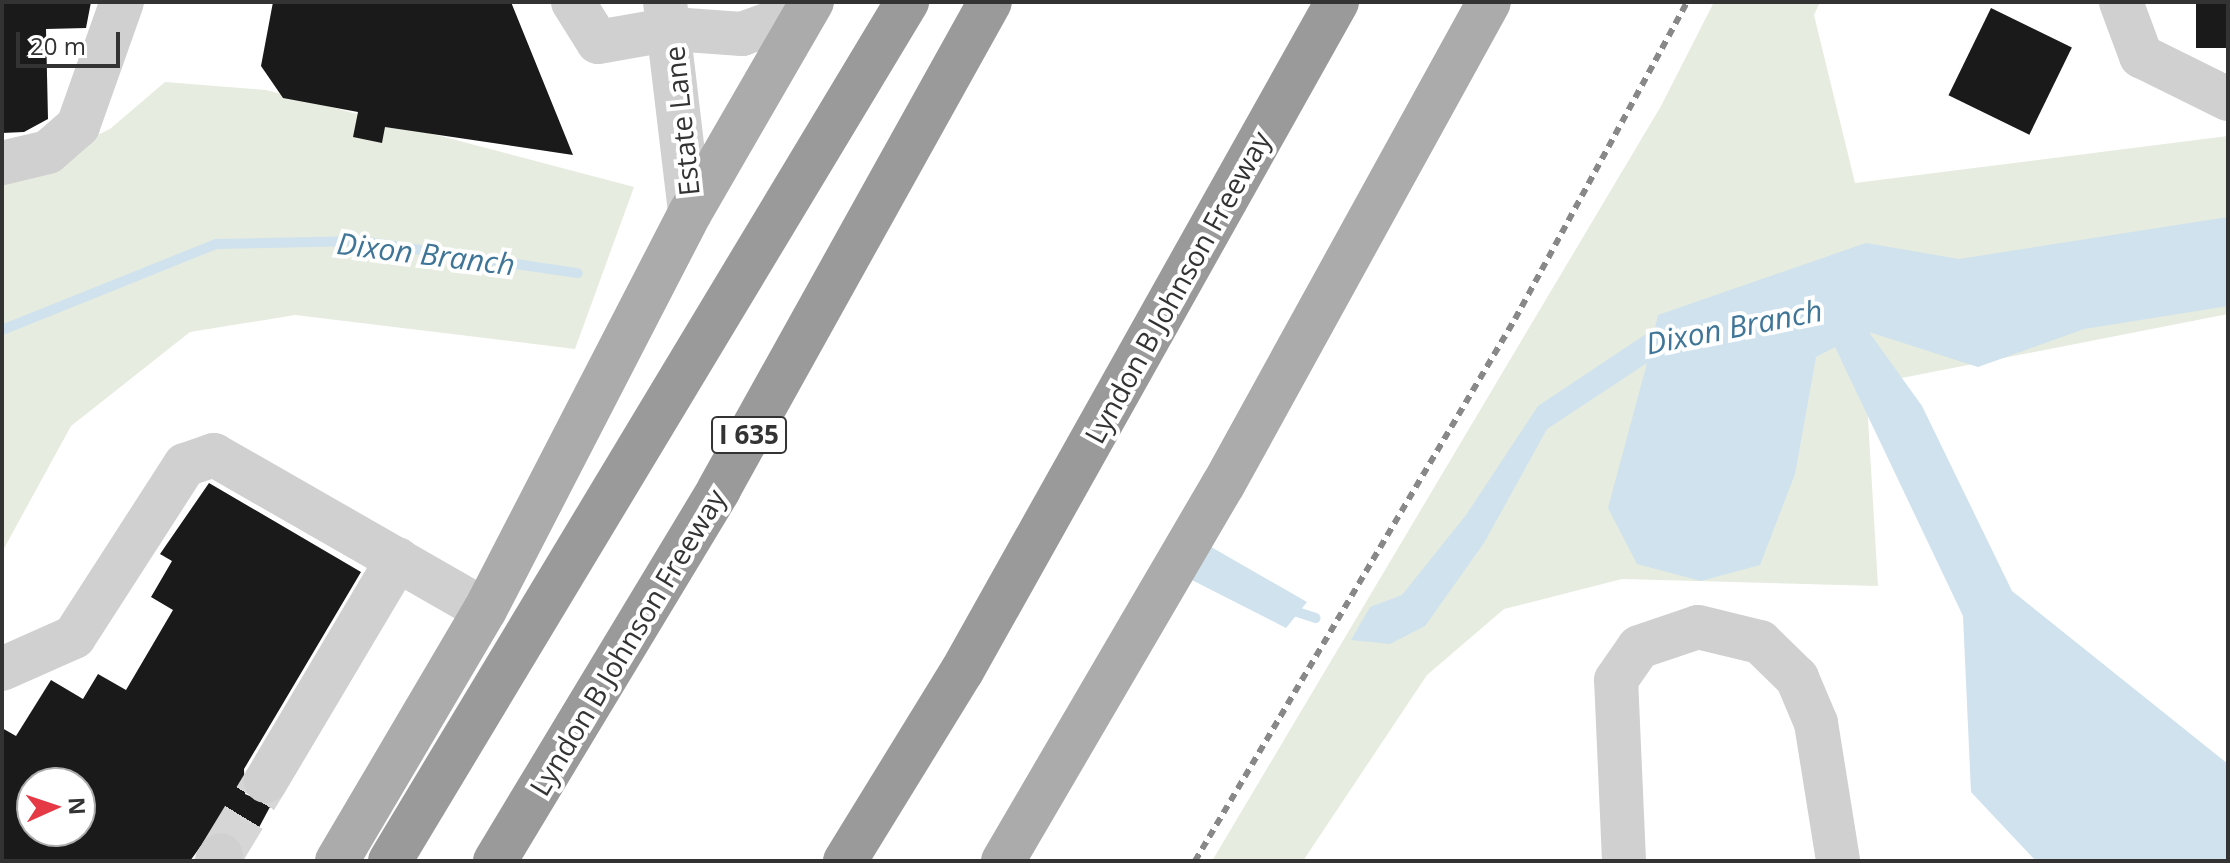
<!DOCTYPE html>
<html>
<head>
<meta charset="utf-8">
<style>
	body { margin:0 }
	#map { position:relative; width:2230px; height:863px; overflow:hidden; background:#fff; font-family:"Open Sans",sans-serif }
	div>[style] { position:absolute }
	[style*='--x'] { left:calc(var(--x)*1px); top:calc(var(--y)*1px); width:calc(var(--w)*1px); rotate:calc(var(--a)*1deg) }
	.green>* { inset:0; background:#e6ecdf }
	.water>* { inset:0; background:#cfe2ee }
	.stream>* { height:10px; margin:-5px; padding:0 5px; transform-origin:5px; border-radius:5px; background:#cfe2ee }
	.building>* { inset:0; background:#1a1a1a; transform-origin:0 0 }
	.minor-tunnel>* { height:44px; margin-top:-22px; transform-origin:0; background:repeating-linear-gradient(90deg,#d6d6d6 0 44px,transparent 0 66px) }
	.minor>* { height:44px; margin:-22px; padding:0 22px; transform-origin:22px; border-radius:22px; background:#d0d0d0 }
	.major>* { height:44px; margin:-22px; padding:0 22px; transform-origin:22px; border-radius:22px; background:#ababab }
	.highway>* { height:44px; margin:-22px; padding:0 22px; transform-origin:22px; border-radius:22px; background:#9a9a9a }
	.rail>* { height:6px; margin-top:-3px; transform-origin:0; background:repeating-linear-gradient(90deg,#888 0 8px,transparent 0 14px) }
	span { translate:-50% -50%; white-space:nowrap; text-align:center; line-height:1.15; -webkit-text-stroke:8px #fff; paint-order:stroke }
	.shield-label span { padding:2px 6px; background:#fff; border:2px solid; border-radius:6px; -webkit-text-stroke-width:0 }
	.shield-label { font-size:26px; color:#333; font-weight:700 }
	.street-label { font-size:28px; color:#333 }
	.water-label { font-size:30px; color:#3f7597; font-style:italic }
	.frame { position:absolute; inset:0; border:4px solid #333; pointer-events:none }
	.north { position:absolute; left:16px; top:767px; width:80px; height:80px; box-sizing:border-box; background:#fff; border:2px solid #adadad; border-radius:50%; rotate:87deg; font-size:22px; font-weight:700; line-height:32px; text-align:center; color:#333 }
	.north::after { content:''; display:block; margin:auto; width:28px; height:36px; background:#e63946; clip-path:polygon(50% 0,100% 100%,50% 72%,0 100%) }
	.scale { position:absolute; left:16px; top:32px; width:104px; height:36px; box-sizing:border-box; border:4px solid #333; border-top:0; padding-left:10px; font-size:24px; line-height:28px; white-space:nowrap; color:#333; -webkit-text-stroke:6px #fff; paint-order:stroke }
</style>
</head>
<body>
<div id="map">
	<div class="green">
		<i style="clip-path:polygon(1714px 2px,1820px 2px,1814px 15px,1855px 183px,2228px 136px,2228px 314px,1866px 385px,1878px 586px,1622px 579px,1504px 609px,1427px 675px,1303px 861px,1212px 861px,1661px 106px)"></i>
		<i style="clip-path:polygon(165px 82px,266px 90px,634px 187px,575px 349px,295px 315px,190px 332px,71px 426px,2px 552px,2px 181px,110px 129px)"></i>
	</div>
	<div class="water">
		<i style="clip-path:polygon(2228px 217px,2228px 306px,2084px 329px,1978px 367px,1869px 332px,1922px 406px,2012px 591px,2228px 764px,2228px 861px,2036px 861px,1971px 792px,1963px 616px,1835px 347px,1816px 357px,1795px 474px,1760px 565px,1701px 581px,1637px 564px,1608px 508px,1647px 363px,1547px 429px,1484px 543px,1425px 626px,1390px 644px,1351px 640px,1370px 607px,1402px 595px,1466px 515px,1538px 406px,1655px 328px,1658px 315px,1866px 243px,1959px 259px)"></i>
		<i style="clip-path:polygon(1199px 540px,1307px 602px,1286px 628px,1178px 573px)"></i>
	</div>
	<div class="stream">
		<i style="--x:2;--y:330;--w:231;--a:-21.9"></i>
		<i style="--x:216;--y:244;--w:144;--a:-1.2"></i>
		<i style="--x:360;--y:241;--w:220;--a:8.4"></i>
		<i style="--x:1288;--y:609;--w:29;--a:18"></i>
	</div>
	<div class="building">
		<i style="clip-path:polygon(2px 2px,91px 2px,86px 28px,46px 29px,48px 119px,24px 132px,2px 133px)"></i>
		<i style="clip-path:polygon(273px 2px,511px 2px,573px 155px,385px 127px,382px 143px,353px 137px,358px 112px,283px 98px,261px 66px)"></i>
		<i style="left:2196px;top:2px;width:32px;height:46px"></i>
		<i style="left:1991px;top:8px;width:90px;height:97px;rotate:26deg"></i>
		<i style="clip-path:polygon(evenodd,209px 483px,361px 572px,244px 769px,245px 794px,271px 805px,256px 833px,244px 846px,234px 834px,211px 832px,190px 861px,2px 861px,2px 728px,16px 736px,51px 680px,83px 699px,98px 674px,126px 690px,173px 610px,151px 597px,172px 561px,160px 554px,209px 483px,32px 783px,80px 783px,80px 831px,32px 831px,32px 783px)"></i>
	</div>
	<div class="minor-tunnel">
		<i style="--x:221;--y:855;--w:87;--a:-58.7"></i>
	</div>
	<div class="minor">
		<i style="--x:573;--y:2;--w:47;--a:58"></i>
		<i style="--x:598;--y:42;--w:75;--a:-10"></i>
		<i style="--x:672;--y:29;--w:70;--a:4.1"></i>
		<i style="--x:742;--y:34;--w:69;--a:-20.3"></i>
		<i style="--x:665;--y:2;--w:212;--a:83.2"></i>
		<i style="--x:2121;--y:2;--w:58;--a:69.7"></i>
		<i style="--x:2141;--y:56;--w:97;--a:26.3"></i>
		<i style="--x:2;--y:163;--w:47;--a:-13.4"></i>
		<i style="--x:48;--y:152;--w:40;--a:-41"></i>
		<i style="--x:78;--y:126;--w:132;--a:-70.5"></i>
		<i style="--x:2;--y:669;--w:79;--a:-24"></i>
		<i style="--x:74;--y:637;--w:205;--a:-57.2"></i>
		<i style="--x:185;--y:465;--w:31;--a:-19"></i>
		<i style="--x:214;--y:455;--w:312;--a:29.8"></i>
		<i style="--x:266;--y:781;--w:258;--a:-59.3"></i>
		<i style="--x:217;--y:861;--w:7;--a:-56"></i>
		<i style="--x:1624;--y:861;--w:181;--a:-92.5"></i>
		<i style="--x:1616;--y:680;--w:40;--a:-55.1"></i>
		<i style="--x:1639;--y:647;--w:62;--a:-18.7"></i>
		<i style="--x:1698;--y:627;--w:64;--a:13.6"></i>
		<i style="--x:1760;--y:642;--w:52;--a:44.2"></i>
		<i style="--x:1797;--y:678;--w:49;--a:67.1"></i>
		<i style="--x:1816;--y:723;--w:140;--a:80.9"></i>
	</div>
	<div class="major">
		<i style="--x:337;--y:861;--w:291;--a:-59.5"></i>
		<i style="--x:485;--y:610;--w:447;--a:-62.7"></i>
		<i style="--x:690;--y:213;--w:244;--a:-60"></i>
		<i style="--x:1003;--y:861;--w:436;--a:-59.7"></i>
		<i style="--x:1223;--y:485;--w:551;--a:-61.16"></i>
	</div>
	<div class="highway">
		<i style="--x:390;--y:861;--w:1003;--a:-58.96"></i>
		<i style="--x:495;--y:861;--w:434;--a:-58.9"></i>
		<i style="--x:719;--y:489;--w:557;--a:-60.91"></i>
		<i style="--x:845;--y:861;--w:223;--a:-58.4"></i>
		<i style="--x:962;--y:671;--w:767;--a:-60.73"></i>
	</div>
	<div class="rail">
		<i style="--x:1195;--y:861;--w:629;--a:-59.44"></i>
		<i style="--x:1515;--y:319;--w:361;--a:-61.5"></i>
	</div>
	<div class="shield-label">
		<span style="left:749px;top:435px">I 635</span>
	</div>
	<div class="street-label">
		<span style="left:681px;top:121px;rotate:-96deg">Estate Lane</span>
		<span style="left:1177px;top:287px;rotate:-61deg">Lyndon B Johnson Freeway</span>
		<span style="left:627px;top:642px;rotate:-59deg">Lyndon B Johnson Freeway</span>
	</div>
	<div class="water-label">
		<span style="left:426px;top:254px;rotate:7deg">Dixon Branch</span>
		<span style="left:1734px;top:327px;rotate:-11deg">Dixon Branch</span>
	</div>
	<div class="frame"></div>
	<div class="north">N</div>
	<div class="scale">20 m</div>
</div>
</body>
</html>
